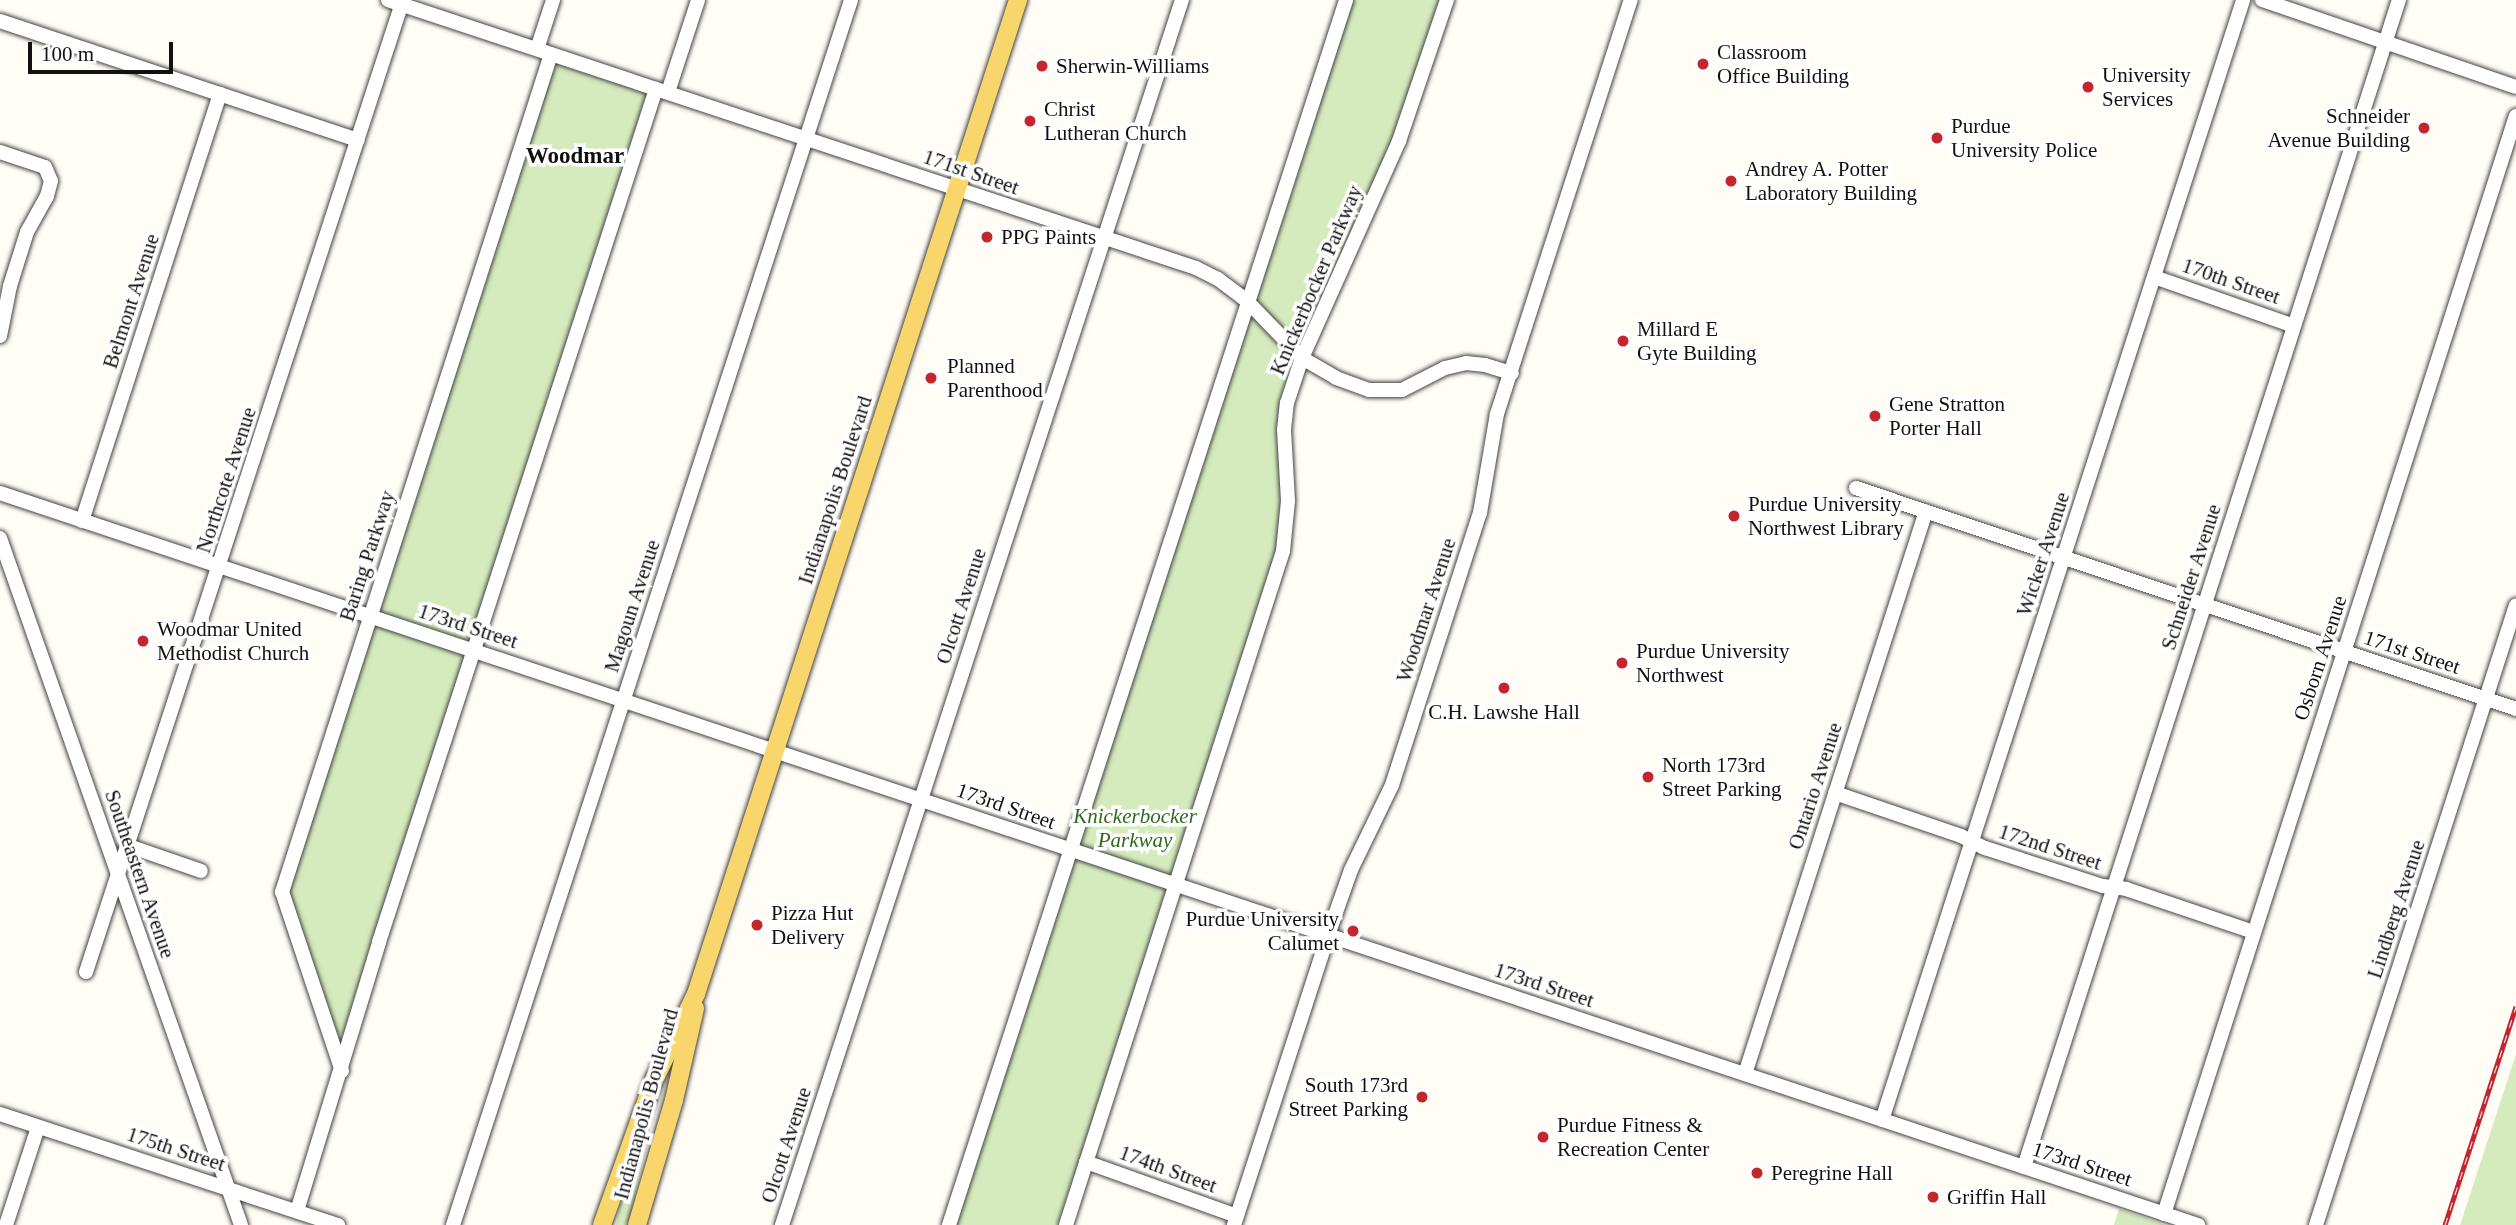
<!DOCTYPE html>
<html>
<head>
<meta charset="utf-8">
<style>
	body { margin:0 }
	#map { position:relative; width:2516px; height:1225px; overflow:hidden; background:#fffdf5; font-family:"Times New Roman",serif }
	div>[style] { position:absolute }
	[style*='--x'] { left:calc(var(--x)*1px); top:calc(var(--y)*1px); width:calc(var(--w)*1px); rotate:calc(var(--a)*1deg) }
	.green>* { inset:0; background:#d5ebbd }
	.roads { filter:drop-shadow(0 0 2px #444) drop-shadow(0 0 2px #444) }
	.minor>* { height:14px; margin:-7px; padding:0 7px; transform-origin:7px; border-radius:7px; background:#fff }
	.major>* { height:18px; margin:-9px; padding:0 9px; transform-origin:9px; border-radius:9px; background:#f9d66b }
	.rail>* { height:5px; margin-top:-2.5px; transform-origin:0; background:repeating-linear-gradient(90deg,#fff 0 8px,#c4262e 0 16px); box-sizing:border-box; border-block:2px solid #c4262e }
	.dots>* { width:19px; height:19px; translate:-50% -50%; box-sizing:border-box; border:4px solid #fff; border-radius:50% }
	span { translate:-50% -50%; white-space:nowrap; text-align:center; line-height:1.15; -webkit-text-stroke:7px #fff; paint-order:stroke }
	.poi-label { font-size:21px; color:#111 }
	.left { translate:0 -50%; text-align:left }
	.right { translate:-100% -50%; text-align:right }
	.street-label { font-size:21px; color:#111 }
	.park-label { font-size:21px; color:#2f6b1f; font-style:italic }
	.neighbourhood-label { font-size:23px; color:#111; font-weight:700 }
	.scale { position:absolute; left:28px; top:42px; width:145px; height:32px; box-sizing:border-box; border:4px solid #111; border-top:0; padding-left:9px; font-size:21px; line-height:24px; white-space:nowrap; color:#111; -webkit-text-stroke:5px #fff; paint-order:stroke }
</style>
</head>
<body>
<div id="map">
	<div class="green">
		<i style="clip-path:polygon(1351px 0,1443px 0,1391px 162px,1291px 373px,1276px 555px,1059px 1225px,952px 1225px)"></i>
		<i style="clip-path:polygon(553px 62px,650px 94px,346px 1032px,337px 1035px,286px 895px)"></i>
		<i style="clip-path:polygon(2516px 1054px,2516px 1225px,2460px 1225px)"></i>
		<i style="clip-path:polygon(643px 1133px,650px 1137px,637px 1183px,632px 1220px,630px 1225px,616px 1225px,627px 1171px)"></i>
		<i style="clip-path:polygon(2119px 1209px,2165px 1225px,2114px 1225px)"></i>
	</div>
	<div class="roads">
		<div class="minor">
			<i style="--x:388;--y:0;--w:851;--a:18.35"></i>
			<i style="--x:1196;--y:268;--w:25;--a:27"></i>
			<i style="--x:1218;--y:279;--w:38;--a:37"></i>
			<i style="--x:1248;--y:302;--w:78;--a:46"></i>
			<i style="--x:1302;--y:358;--w:39;--a:30"></i>
			<i style="--x:1336;--y:378;--w:35;--a:20"></i>
			<i style="--x:1369;--y:390;--w:33;--a:0"></i>
			<i style="--x:1402;--y:390;--w:48;--a:-27.1"></i>
			<i style="--x:1445;--y:368;--w:22;--a:-13"></i>
			<i style="--x:1466;--y:363;--w:19;--a:6"></i>
			<i style="--x:1485;--y:365;--w:28;--a:17"></i>
			<i style="--x:2262;--y:0;--w:268;--a:18.9"></i>
			<i style="--x:0;--y:21;--w:377;--a:18.4"></i>
			<i style="--x:537;--y:49;--w:52;--a:-71.9"></i>
			<i style="--x:668;--y:92;--w:97;--a:-71.9"></i>
			<i style="--x:0;--y:152;--w:47;--a:18.4"></i>
			<i style="--x:45;--y:167;--w:15;--a:67"></i>
			<i style="--x:51;--y:181;--w:16;--a:105"></i>
			<i style="--x:47;--y:196;--w:41;--a:119.1"></i>
			<i style="--x:27;--y:232;--w:57;--a:107.5"></i>
			<i style="--x:10;--y:286;--w:51;--a:101.3"></i>
			<i style="--x:2154;--y:277;--w:148;--a:19.3"></i>
			<i style="--x:1856;--y:488;--w:696;--a:18.51"></i>
			<i style="--x:0;--y:493;--w:2317;--a:18.42"></i>
			<i style="--x:82;--y:521;--w:449;--a:-72.1"></i>
			<i style="--x:0;--y:538;--w:728;--a:70.67"></i>
			<i style="--x:1835;--y:793;--w:133;--a:18.8"></i>
			<i style="--x:1961;--y:836;--w:27;--a:27"></i>
			<i style="--x:1985;--y:848;--w:124;--a:17.9"></i>
			<i style="--x:2103;--y:886;--w:23;--a:7"></i>
			<i style="--x:2126;--y:889;--w:135;--a:18.6"></i>
			<i style="--x:129;--y:846;--w:76;--a:19.1"></i>
			<i style="--x:86;--y:972;--w:1022;--a:-71.94"></i>
			<i style="--x:342;--y:1071;--w:189;--a:-108.5"></i>
			<i style="--x:282;--y:892;--w:880;--a:-72.2"></i>
			<i style="--x:1745;--y:1074;--w:591;--a:-72.18"></i>
			<i style="--x:0;--y:1114;--w:356;--a:18.2"></i>
			<i style="--x:1882;--y:1120;--w:1177;--a:-72.13"></i>
			<i style="--x:1086;--y:1162;--w:160;--a:19.7"></i>
			<i style="--x:2024;--y:1167;--w:1226;--a:-72.19"></i>
			<i style="--x:297;--y:1211;--w:281;--a:-73"></i>
			<i style="--x:379;--y:942;--w:897;--a:-72.01"></i>
			<i style="--x:2164;--y:1214;--w:1153;--a:-72.23"></i>
			<i style="--x:6;--y:1225;--w:103;--a:-71.9"></i>
			<i style="--x:453;--y:1225;--w:1288;--a:-72"></i>
			<i style="--x:782;--y:1225;--w:1289;--a:-71.92"></i>
			<i style="--x:949;--y:1225;--w:1288;--a:-72.04"></i>
			<i style="--x:1066;--y:1225;--w:708;--a:-72.15"></i>
			<i style="--x:1283;--y:551;--w:50;--a:-84.3"></i>
			<i style="--x:1288;--y:501;--w:71;--a:-93.2"></i>
			<i style="--x:1284;--y:430;--w:27;--a:-84"></i>
			<i style="--x:1287;--y:403;--w:47;--a:-71.6"></i>
			<i style="--x:1302;--y:358;--w:238;--a:-65.9"></i>
			<i style="--x:1399;--y:141;--w:149;--a:-71.2"></i>
			<i style="--x:1234;--y:1225;--w:305;--a:-72"></i>
			<i style="--x:1328;--y:935;--w:69;--a:-70.5"></i>
			<i style="--x:1351;--y:870;--w:94;--a:-64.2"></i>
			<i style="--x:1392;--y:785;--w:286;--a:-72.1"></i>
			<i style="--x:1480;--y:513;--w:100;--a:-80.3"></i>
			<i style="--x:1497;--y:414;--w:435;--a:-72.1"></i>
			<i style="--x:2316;--y:1225;--w:651;--a:-72.12"></i>
		</div>
		<div class="major">
			<i style="--x:602;--y:1225;--w:154;--a:-70.3"></i>
			<i style="--x:654;--y:1080;--w:96;--a:-64"></i>
			<i style="--x:696;--y:994;--w:1045;--a:-72.05"></i>
			<i style="--x:637;--y:1225;--w:130;--a:-73.5"></i>
			<i style="--x:674;--y:1100;--w:94;--a:-77.1"></i>
		</div>
	</div>
	<div class="rail">
		<i style="--x:2445;--y:1225;--w:230;--a:-72"></i>
	</div>
	<div class="dots">
		<i style="left:1703px;top:64px;background:#c4262e"></i>
		<i style="left:1042px;top:66px;background:#c4262e"></i>
		<i style="left:2088px;top:87px;background:#c4262e"></i>
		<i style="left:1030px;top:121px;background:#c4262e"></i>
		<i style="left:2424px;top:128px;background:#c4262e"></i>
		<i style="left:1937px;top:138px;background:#c4262e"></i>
		<i style="left:1731px;top:181px;background:#c4262e"></i>
		<i style="left:987px;top:237px;background:#c4262e"></i>
		<i style="left:1623px;top:341px;background:#c4262e"></i>
		<i style="left:931px;top:378px;background:#c4262e"></i>
		<i style="left:1875px;top:416px;background:#c4262e"></i>
		<i style="left:1734px;top:516px;background:#c4262e"></i>
		<i style="left:143px;top:641px;background:#c4262e"></i>
		<i style="left:1622px;top:663px;background:#c4262e"></i>
		<i style="left:1504px;top:688px;background:#c4262e"></i>
		<i style="left:1648px;top:777px;background:#c4262e"></i>
		<i style="left:757px;top:925px;background:#c4262e"></i>
		<i style="left:1353px;top:931px;background:#c4262e"></i>
		<i style="left:1422px;top:1097px;background:#c4262e"></i>
		<i style="left:1543px;top:1137px;background:#c4262e"></i>
		<i style="left:1757px;top:1173px;background:#c4262e"></i>
		<i style="left:1933px;top:1197px;background:#c4262e"></i>
	</div>
	<div class="poi-label">
		<span class="left" style="left:1717px;top:64px">Classroom<br>Office Building</span>
		<span class="left" style="left:1056px;top:66px">Sherwin-Williams</span>
		<span class="left" style="left:2102px;top:87px">University<br>Services</span>
		<span class="left" style="left:1044px;top:121px">Christ<br>Lutheran Church</span>
		<span class="right" style="left:2410px;top:128px">Schneider<br>Avenue Building</span>
		<span class="left" style="left:1951px;top:138px">Purdue<br>University Police</span>
		<span class="left" style="left:1745px;top:181px">Andrey A. Potter<br>Laboratory Building</span>
		<span class="left" style="left:1001px;top:237px">PPG Paints</span>
		<span class="left" style="left:1637px;top:341px">Millard E<br>Gyte Building</span>
		<span class="left" style="left:947px;top:378px">Planned<br>Parenthood</span>
		<span class="left" style="left:1889px;top:416px">Gene Stratton<br>Porter Hall</span>
		<span class="left" style="left:1748px;top:516px">Purdue University<br>Northwest Library</span>
		<span class="left" style="left:157px;top:641px">Woodmar United<br>Methodist Church</span>
		<span class="left" style="left:1636px;top:663px">Purdue University<br>Northwest</span>
		<span style="left:1504px;top:712px">C.H. Lawshe Hall</span>
		<span class="left" style="left:1662px;top:777px">North 173rd<br>Street Parking</span>
		<span class="left" style="left:771px;top:925px">Pizza Hut<br>Delivery</span>
		<span class="right" style="left:1339px;top:931px">Purdue University<br>Calumet</span>
		<span class="right" style="left:1408px;top:1097px">South 173rd<br>Street Parking</span>
		<span class="left" style="left:1557px;top:1137px">Purdue Fitness &amp;<br>Recreation Center</span>
		<span class="left" style="left:1771px;top:1173px">Peregrine Hall</span>
		<span class="left" style="left:1947px;top:1197px">Griffin Hall</span>
	</div>
	<div class="street-label">
		<span style="left:971px;top:172px;rotate:19deg">171st Street</span>
		<span style="left:1316px;top:280px;rotate:-67deg">Knickerbocker Parkway</span>
		<span style="left:2231px;top:281px;rotate:19deg">170th Street</span>
		<span style="left:131px;top:301px;rotate:-72deg">Belmont Avenue</span>
		<span style="left:226px;top:480px;rotate:-72deg">Northcote Avenue</span>
		<span style="left:835px;top:490px;rotate:-72deg">Indianapolis Boulevard</span>
		<span style="left:2043px;top:554px;rotate:-72deg">Wicker Avenue</span>
		<span style="left:367px;top:556px;rotate:-72deg">Baring Parkway</span>
		<span style="left:2191px;top:577px;rotate:-72deg">Schneider Avenue</span>
		<span style="left:632px;top:606px;rotate:-72deg">Magoun Avenue</span>
		<span style="left:961px;top:606px;rotate:-72deg">Olcott Avenue</span>
		<span style="left:1426px;top:610px;rotate:-72deg">Woodmar Avenue</span>
		<span style="left:468px;top:626px;rotate:18deg">173rd Street</span>
		<span style="left:2412px;top:652px;rotate:18deg">171st Street</span>
		<span style="left:2320px;top:658px;rotate:-72deg">Osborn Avenue</span>
		<span style="left:1815px;top:786px;rotate:-72deg">Ontario Avenue</span>
		<span style="left:1006px;top:806px;rotate:19deg">173rd Street</span>
		<span style="left:2050px;top:847px;rotate:18deg">172nd Street</span>
		<span style="left:140px;top:874px;rotate:71deg">Southeastern Avenue</span>
		<span style="left:2396px;top:909px;rotate:-72deg">Lindberg Avenue</span>
		<span style="left:1544px;top:985px;rotate:18deg">173rd Street</span>
		<span style="left:646px;top:1104px;rotate:-75deg">Indianapolis Boulevard</span>
		<span style="left:786px;top:1145px;rotate:-72deg">Olcott Avenue</span>
		<span style="left:176px;top:1149px;rotate:18deg">175th Street</span>
		<span style="left:2082px;top:1164px;rotate:18deg">173rd Street</span>
		<span style="left:1168px;top:1169px;rotate:20deg">174th Street</span>
	</div>
	<div class="park-label">
		<span style="left:1135px;top:828px">Knickerbocker<br>Parkway</span>
	</div>
	<div class="neighbourhood-label">
		<span style="left:575px;top:156px">Woodmar</span>
	</div>
	<div class="scale">100 m</div>
</div>
</body>
</html>
